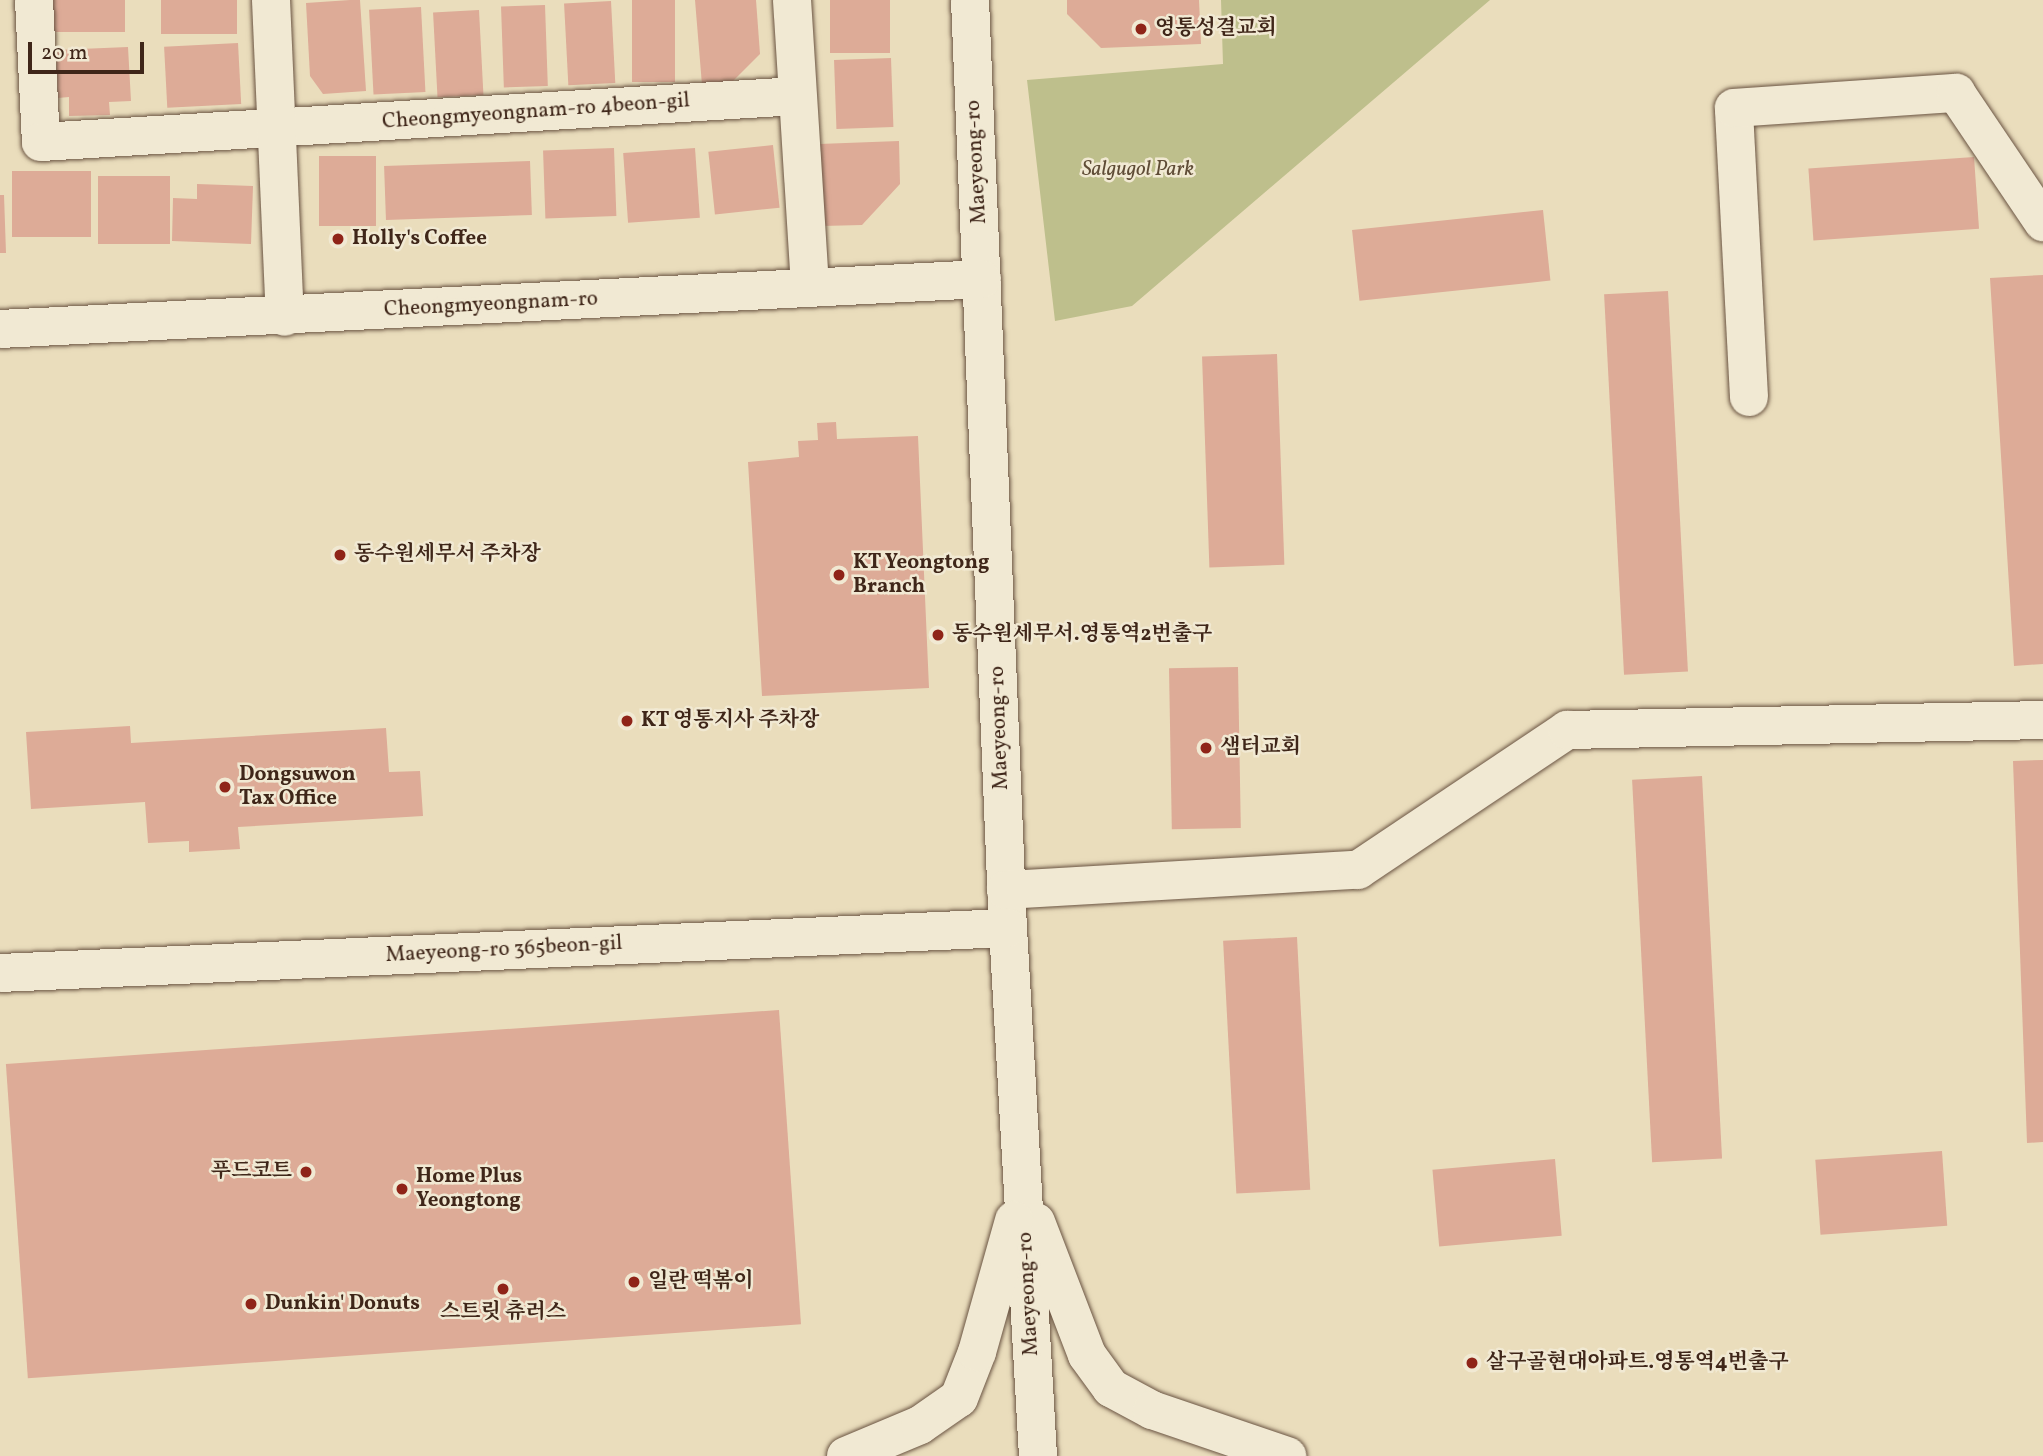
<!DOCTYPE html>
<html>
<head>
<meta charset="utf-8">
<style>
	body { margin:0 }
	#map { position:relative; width:2043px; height:1456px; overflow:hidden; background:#eaddbc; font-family:Vollkorn,"Noto Serif KR",serif }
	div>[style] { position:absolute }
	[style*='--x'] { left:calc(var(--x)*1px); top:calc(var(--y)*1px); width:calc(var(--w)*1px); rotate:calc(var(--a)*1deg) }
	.green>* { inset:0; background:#bebf8c }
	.building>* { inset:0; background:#ddab97; transform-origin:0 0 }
	.roads { filter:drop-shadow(0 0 2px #6a5442) drop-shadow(0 0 2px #6a5442) }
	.minor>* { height:38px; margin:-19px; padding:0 19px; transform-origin:19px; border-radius:19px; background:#f1e9d3 }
	.dots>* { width:19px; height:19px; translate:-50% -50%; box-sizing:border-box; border:4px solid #f1e9d3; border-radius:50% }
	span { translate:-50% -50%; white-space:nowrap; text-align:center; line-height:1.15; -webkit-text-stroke:5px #f1e9d3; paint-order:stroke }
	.poi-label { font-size:21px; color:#3f2619; font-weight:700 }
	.left { translate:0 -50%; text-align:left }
	.right { translate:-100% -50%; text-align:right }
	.street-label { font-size:21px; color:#3f2619 }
	.park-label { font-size:21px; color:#5f4c36; font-style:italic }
	.scale { position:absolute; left:28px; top:42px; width:116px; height:32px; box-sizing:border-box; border:4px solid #3f2619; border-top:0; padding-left:9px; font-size:21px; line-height:24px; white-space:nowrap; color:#3f2619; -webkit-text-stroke:5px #f1e9d3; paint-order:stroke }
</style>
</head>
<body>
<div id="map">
	<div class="green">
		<i style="clip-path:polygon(1221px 0,1490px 0,1132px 306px,1055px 321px,1027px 80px,1223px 64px)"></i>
	</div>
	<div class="building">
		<i style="left:52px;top:0;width:73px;height:32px"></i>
		<i style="left:161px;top:0;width:76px;height:34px"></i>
		<i style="clip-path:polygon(350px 0,360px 0,366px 91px,323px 94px,310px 76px,306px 3px)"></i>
		<i style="left:632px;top:0;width:43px;height:82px"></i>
		<i style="clip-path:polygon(695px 0,756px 0,760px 54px,731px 83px,702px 85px)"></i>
		<i style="left:830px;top:0;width:60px;height:53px"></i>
		<i style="clip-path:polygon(1067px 0,1199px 0,1201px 44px,1101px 48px,1067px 14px)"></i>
		<i style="left:611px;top:1px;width:82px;height:47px;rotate:87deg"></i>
		<i style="left:545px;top:5px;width:81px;height:44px;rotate:88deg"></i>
		<i style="left:421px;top:7px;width:85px;height:52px;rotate:87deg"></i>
		<i style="left:479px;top:10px;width:85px;height:46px;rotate:87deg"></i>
		<i style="left:238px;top:43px;width:61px;height:74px;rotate:87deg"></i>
		<i style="clip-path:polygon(128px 47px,131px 101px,109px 102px,110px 115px,69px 116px,69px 97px,58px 98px,56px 50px)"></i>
		<i style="left:891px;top:58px;width:69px;height:57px;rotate:88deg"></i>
		<i style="clip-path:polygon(899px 141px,900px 184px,862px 225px,822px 226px,819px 144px)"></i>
		<i style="left:773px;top:145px;width:63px;height:65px;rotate:84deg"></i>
		<i style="left:614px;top:148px;width:68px;height:71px;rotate:88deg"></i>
		<i style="left:695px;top:148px;width:70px;height:72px;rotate:86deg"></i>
		<i style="left:319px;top:156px;width:57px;height:70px"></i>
		<i style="left:1974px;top:157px;width:72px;height:166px;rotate:86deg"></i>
		<i style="left:530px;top:161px;width:54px;height:146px;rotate:88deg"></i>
		<i style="left:12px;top:171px;width:79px;height:66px"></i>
		<i style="left:98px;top:176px;width:72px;height:68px"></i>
		<i style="clip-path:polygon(197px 184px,253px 186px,251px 244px,172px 241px,173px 198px,197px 199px)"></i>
		<i style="clip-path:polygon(0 195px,4px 195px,6px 253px,0 253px)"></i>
		<i style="left:1543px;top:210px;width:71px;height:192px;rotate:84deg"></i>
		<i style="clip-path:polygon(2043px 275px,2043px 664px,2014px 666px,1990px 278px)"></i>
		<i style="left:1668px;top:291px;width:381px;height:64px;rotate:87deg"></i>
		<i style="left:1277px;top:354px;width:211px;height:75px;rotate:88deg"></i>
		<i style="clip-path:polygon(836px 422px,837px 439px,918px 436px,929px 688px,762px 696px,748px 462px,799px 457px,798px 441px,818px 440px,817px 423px)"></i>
		<i style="left:1238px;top:667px;width:161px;height:69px;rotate:89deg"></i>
		<i style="clip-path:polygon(130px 726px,131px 743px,386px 728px,389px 772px,420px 771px,423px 816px,238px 827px,240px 849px,189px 852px,189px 841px,148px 843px,145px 802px,31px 809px,26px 732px)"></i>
		<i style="clip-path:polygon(2043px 760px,2043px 1142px,2027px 1143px,2013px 761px)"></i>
		<i style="left:1702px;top:776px;width:383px;height:70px;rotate:87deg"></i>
		<i style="left:1297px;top:937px;width:253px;height:74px;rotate:87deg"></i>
		<i style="left:779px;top:1010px;width:315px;height:775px;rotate:86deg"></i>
		<i style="left:1942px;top:1151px;width:75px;height:127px;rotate:86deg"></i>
		<i style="left:1555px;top:1159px;width:77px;height:123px;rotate:85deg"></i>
	</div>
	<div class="roads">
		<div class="minor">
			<i style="--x:34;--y:0;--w:142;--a:87.2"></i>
			<i style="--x:41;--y:142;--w:757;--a:-3.48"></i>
			<i style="--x:271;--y:0;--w:317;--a:87.5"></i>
			<i style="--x:792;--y:0;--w:287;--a:86.4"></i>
			<i style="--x:970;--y:0;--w:929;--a:87.66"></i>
			<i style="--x:1008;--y:928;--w:529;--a:86.75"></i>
			<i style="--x:0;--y:329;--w:983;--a:-2.91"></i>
			<i style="--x:1749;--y:397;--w:289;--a:-93"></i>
			<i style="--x:1734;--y:108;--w:223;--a:-3.9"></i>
			<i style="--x:1956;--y:93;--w:156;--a:56"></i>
			<i style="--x:1006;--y:890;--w:353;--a:-3.3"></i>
			<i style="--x:1358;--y:870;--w:252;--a:-33.8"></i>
			<i style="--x:1567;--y:730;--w:476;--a:-1.2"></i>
			<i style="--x:0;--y:973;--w:1009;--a:-2.56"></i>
			<i style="--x:1036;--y:1222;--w:142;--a:69"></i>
			<i style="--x:1087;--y:1355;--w:41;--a:54"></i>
			<i style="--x:1111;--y:1388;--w:47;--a:28.2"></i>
			<i style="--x:1152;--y:1410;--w:143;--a:18.8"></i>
			<i style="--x:846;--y:1456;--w:80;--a:-22.7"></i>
			<i style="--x:920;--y:1425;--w:47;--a:-34.7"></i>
			<i style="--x:959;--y:1398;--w:49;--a:-68.6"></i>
			<i style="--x:977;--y:1352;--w:137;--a:-74.3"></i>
		</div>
	</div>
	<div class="dots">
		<i style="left:1141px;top:29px;background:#8f2418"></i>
		<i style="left:338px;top:239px;background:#8f2418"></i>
		<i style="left:340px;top:555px;background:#8f2418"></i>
		<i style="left:839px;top:575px;background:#8f2418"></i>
		<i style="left:938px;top:635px;background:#8f2418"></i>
		<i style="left:627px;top:721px;background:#8f2418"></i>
		<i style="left:1206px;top:748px;background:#8f2418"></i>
		<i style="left:225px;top:787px;background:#8f2418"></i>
		<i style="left:306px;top:1172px;background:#8f2418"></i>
		<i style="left:402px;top:1189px;background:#8f2418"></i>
		<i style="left:634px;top:1282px;background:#8f2418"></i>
		<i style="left:503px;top:1289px;background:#8f2418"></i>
		<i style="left:251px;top:1304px;background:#8f2418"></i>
		<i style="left:1472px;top:1363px;background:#8f2418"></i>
	</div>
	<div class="poi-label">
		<span class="left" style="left:1155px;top:29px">영통성결교회</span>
		<span class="left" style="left:352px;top:239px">Holly's Coffee</span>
		<span class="left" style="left:354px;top:555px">동수원세무서 주차장</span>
		<span class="left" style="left:853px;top:575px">KT Yeongtong<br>Branch</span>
		<span class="left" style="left:952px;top:635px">동수원세무서.영통역2번출구</span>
		<span class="left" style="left:641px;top:721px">KT 영통지사 주차장</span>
		<span class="left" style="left:1220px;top:748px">샘터교회</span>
		<span class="left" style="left:239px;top:787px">Dongsuwon<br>Tax Office</span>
		<span class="right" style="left:292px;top:1172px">푸드코트</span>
		<span class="left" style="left:416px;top:1189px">Home Plus<br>Yeongtong</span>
		<span class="left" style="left:648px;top:1282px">일란 떡볶이</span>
		<span class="left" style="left:265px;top:1304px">Dunkin' Donuts</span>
		<span style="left:503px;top:1313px">스트릿 츄러스</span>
		<span class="left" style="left:1486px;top:1363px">살구골현대아파트.영통역4번출구</span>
	</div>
	<div class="street-label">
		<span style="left:536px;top:112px;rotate:-4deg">Cheongmyeongnam-ro 4beon-gil</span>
		<span style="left:977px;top:162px;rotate:-93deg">Maeyeong-ro</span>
		<span style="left:491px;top:305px;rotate:-3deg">Cheongmyeongnam-ro</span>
		<span style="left:1000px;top:728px;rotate:-92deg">Maeyeong-ro</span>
		<span style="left:504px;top:950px;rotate:-3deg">Maeyeong-ro 365beon-gil</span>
		<span style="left:1029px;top:1294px;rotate:-93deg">Maeyeong-ro</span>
	</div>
	<div class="park-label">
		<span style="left:1138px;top:170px">Salgugol Park</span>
	</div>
	<div class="scale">20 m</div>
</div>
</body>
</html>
